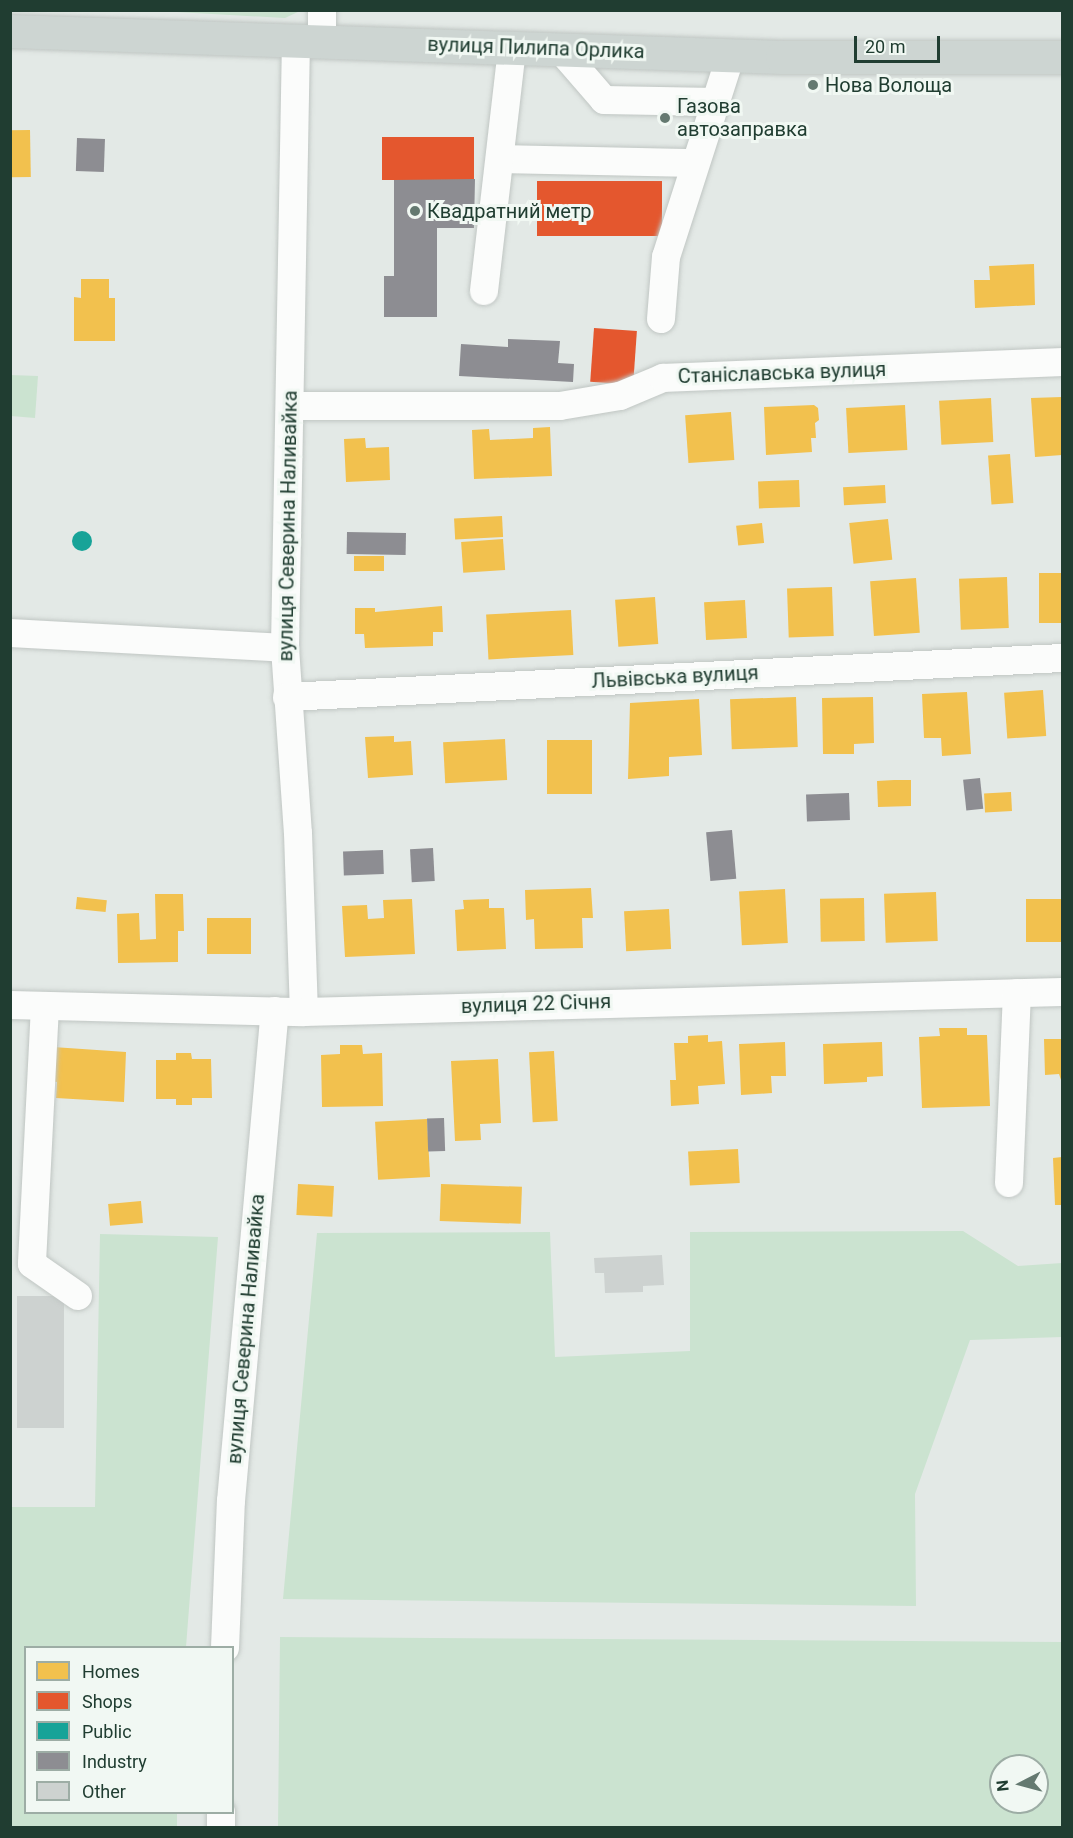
<!DOCTYPE html>
<html>
<head>
<meta charset="utf-8">
<style>
	body { margin:0 }
	#map { position:relative; width:1073px; height:1838px; overflow:hidden; background:#e3e9e6; font-family:Roboto,sans-serif }
	div>[style] { position:absolute }
	[style*='--x'] { left:calc(var(--x)*1px); top:calc(var(--y)*1px); width:calc(var(--w)*1px); rotate:calc(var(--a)*1deg) }
	.green>* { inset:0; background:#cbe3d0 }
	.homes>* { inset:0; background:#f2c14e; transform-origin:0 0 }
	.shops>* { inset:0; background:#e4572e; transform-origin:0 0 }
	.public>* { inset:0; background:#17a398 }
	.round { border-radius:50% }
	.industry>* { inset:0; background:#8d8d92; transform-origin:0 0 }
	.building>* { inset:0; background:#cdd2d0; transform-origin:0 0 }
	.roads { filter:drop-shadow(0 0 2px #c0c6c3) drop-shadow(0 0 2px #c0c6c3) }
	.minor>* { height:28px; margin:-14px; padding:0 14px; transform-origin:14px; border-radius:14px; background:#fbfcfb }
	.major>* { height:33px; margin:-16.5px; padding:0 16.5px; transform-origin:16.5px; border-radius:16.5px; background:#cdd5d2 }
	.dots>* { width:16px; height:16px; translate:-50% -50%; box-sizing:border-box; border:3px solid #f1f8f3; border-radius:50% }
	span { translate:-50% -50%; white-space:nowrap; text-align:center; line-height:1.15; -webkit-text-stroke:6px #f1f8f3; paint-order:stroke }
	.street-label { font-size:20px; color:#203d31 }
	.poi-label { font-size:20px; color:#203d31 }
	.left { translate:0 -50%; text-align:left }
	.frame { position:absolute; inset:0; border:12px solid #203d31; pointer-events:none }
	.legend { position:absolute; left:24px; top:1646px; width:210px; height:168px; box-sizing:border-box; background:#f1f8f3; border:2px solid #9dada5; margin:0; padding:8px 10px; list-style:none; font-size:18px; color:#203d31 }
	.legend li { display:flex; align-items:center; gap:12px; height:30px }
	.legend b { width:30px; border:2px solid #9dada5 }
	.north { position:absolute; left:989px; top:1754px; width:60px; height:60px; box-sizing:border-box; background:#f1f8f3; border:2px solid #9dada5; border-radius:50%; rotate:264deg; font-size:16px; font-weight:700; line-height:24px; text-align:center; color:#203d31 }
	.north::after { content:''; display:block; margin:auto; width:21px; height:27px; background:#647970; clip-path:polygon(50% 0,100% 100%,50% 72%,0 100%) }
	.scale { position:absolute; left:854px; top:36px; width:86px; height:27px; box-sizing:border-box; border:3px solid #203d31; border-top:0; padding-left:8px; font-size:18px; line-height:21px; white-space:nowrap; color:#203d31; -webkit-text-stroke:4px #f1f8f3; paint-order:stroke }
</style>
</head>
<body>
<div id="map">
	<div class="green">
		<i style="clip-path:polygon(159px 11px,300px 11px,285px 18px)"></i>
		<i style="clip-path:polygon(10px 375px,38px 376px,35px 418px,11px 416px)"></i>
		<i style="clip-path:polygon(963px 1231px,1018px 1266px,1062px 1263px,1062px 1337px,970px 1340px,915px 1494px,916px 1606px,283px 1599px,317px 1233px,550px 1232px,555px 1357px,690px 1351px,690px 1232px)"></i>
		<i style="clip-path:polygon(100px 1234px,218px 1237px,186px 1647px,26px 1648px,26px 1812px,177px 1813px,177px 1827px,11px 1827px,11px 1507px,95px 1507px)"></i>
		<i style="clip-path:polygon(evenodd,280px 1637px,1062px 1642px,1062px 1827px,278px 1827px,280px 1637px,1001px 1766px,1037px 1766px,1037px 1802px,1001px 1802px,1001px 1766px)"></i>
	</div>
	<div class="homes">
		<i style="left:30px;top:130px;width:47px;height:20px;rotate:89deg"></i>
		<i style="clip-path:polygon(1034px 264px,1035px 305px,975px 308px,974px 280px,990px 280px,989px 266px)"></i>
		<i style="clip-path:polygon(81px 279px,109px 279px,109px 298px,115px 298px,115px 341px,74px 341px,74px 297px,81px 298px)"></i>
		<i style="clip-path:polygon(1062px 397px,1062px 455px,1035px 457px,1031px 398px)"></i>
		<i style="left:991px;top:398px;width:44px;height:52px;rotate:87deg"></i>
		<i style="clip-path:polygon(814px 405px,818px 408px,819px 420px,815px 423px,816px 438px,811px 438px,812px 452px,766px 455px,764px 407px)"></i>
		<i style="left:905px;top:405px;width:45px;height:59px;rotate:87deg"></i>
		<i style="left:731px;top:412px;width:48px;height:46px;rotate:86deg"></i>
		<i style="clip-path:polygon(550px 427px,552px 476px,474px 479px,472px 430px,489px 429px,490px 440px,533px 438px,533px 428px)"></i>
		<i style="clip-path:polygon(365px 438px,366px 448px,389px 447px,390px 480px,346px 482px,344px 439px)"></i>
		<i style="left:1010px;top:454px;width:49px;height:22px;rotate:86deg"></i>
		<i style="left:799px;top:480px;width:27px;height:41px;rotate:88deg"></i>
		<i style="left:885px;top:485px;width:18px;height:42px;rotate:87deg"></i>
		<i style="left:502px;top:516px;width:21px;height:48px;rotate:87deg"></i>
		<i style="left:888px;top:519px;width:41px;height:39px;rotate:84deg"></i>
		<i style="left:762px;top:523px;width:20px;height:26px;rotate:84deg"></i>
		<i style="left:503px;top:539px;width:31px;height:42px;rotate:86deg"></i>
		<i style="left:354px;top:556px;width:30px;height:15px"></i>
		<i style="left:1062px;top:573px;width:50px;height:23px;rotate:90deg"></i>
		<i style="left:1007px;top:577px;width:51px;height:48px;rotate:88deg"></i>
		<i style="left:916px;top:578px;width:55px;height:46px;rotate:86deg"></i>
		<i style="left:832px;top:587px;width:49px;height:45px;rotate:88deg"></i>
		<i style="left:655px;top:597px;width:47px;height:40px;rotate:86deg"></i>
		<i style="left:745px;top:600px;width:38px;height:41px;rotate:87deg"></i>
		<i style="clip-path:polygon(442px 606px,443px 632px,433px 632px,433px 646px,365px 648px,364px 634px,355px 634px,355px 608px,375px 608px,375px 612px)"></i>
		<i style="left:571px;top:610px;width:45px;height:85px;rotate:87deg"></i>
		<i style="left:1043px;top:690px;width:46px;height:39px;rotate:86deg"></i>
		<i style="clip-path:polygon(967px 692px,971px 754px,942px 756px,941px 738px,924px 738px,922px 694px)"></i>
		<i style="left:796px;top:697px;width:50px;height:66px;rotate:88deg"></i>
		<i style="clip-path:polygon(873px 697px,874px 743px,854px 744px,854px 754px,823px 754px,822px 698px)"></i>
		<i style="clip-path:polygon(699px 699px,702px 755px,669px 757px,669px 776px,628px 779px,630px 703px)"></i>
		<i style="clip-path:polygon(394px 736px,394px 742px,411px 741px,413px 775px,368px 778px,365px 737px)"></i>
		<i style="left:505px;top:739px;width:41px;height:62px;rotate:87deg"></i>
		<i style="left:547px;top:740px;width:45px;height:54px"></i>
		<i style="clip-path:polygon(894px 780px,911px 780px,911px 806px,878px 807px,877px 781px)"></i>
		<i style="left:1011px;top:792px;width:19px;height:27px;rotate:87deg"></i>
		<i style="clip-path:polygon(591px 888px,593px 918px,582px 918px,583px 948px,535px 949px,534px 919px,526px 920px,525px 890px)"></i>
		<i style="left:785px;top:889px;width:54px;height:46px;rotate:87deg"></i>
		<i style="left:936px;top:892px;width:49px;height:52px;rotate:88deg"></i>
		<i style="clip-path:polygon(155px 894px,183px 894px,184px 931px,178px 931px,178px 962px,118px 963px,117px 914px,139px 913px,140px 940px,156px 939px)"></i>
		<i style="left:77px;top:897px;width:30px;height:12px;rotate:6deg"></i>
		<i style="left:864px;top:898px;width:43px;height:44px;rotate:89deg"></i>
		<i style="clip-path:polygon(412px 899px,415px 954px,345px 957px,342px 906px,367px 905px,368px 919px,384px 918px,383px 900px)"></i>
		<i style="clip-path:polygon(489px 899px,489px 908px,504px 908px,506px 949px,457px 951px,455px 910px,464px 909px,463px 900px)"></i>
		<i style="left:1062px;top:899px;width:43px;height:36px;rotate:90deg"></i>
		<i style="left:669px;top:909px;width:40px;height:45px;rotate:87deg"></i>
		<i style="left:251px;top:918px;width:36px;height:44px;rotate:90deg"></i>
		<i style="clip-path:polygon(939px 1028px,967px 1028px,967px 1035px,987px 1035px,990px 1106px,922px 1108px,919px 1037px,940px 1036px)"></i>
		<i style="clip-path:polygon(708px 1035px,708px 1042px,722px 1041px,725px 1084px,698px 1086px,699px 1104px,671px 1106px,670px 1080px,676px 1080px,674px 1043px,688px 1043px,688px 1036px)"></i>
		<i style="clip-path:polygon(1044px 1039px,1062px 1039px,1062px 1083px,1059px 1074px,1045px 1075px)"></i>
		<i style="clip-path:polygon(785px 1042px,786px 1076px,771px 1076px,772px 1093px,741px 1095px,739px 1044px)"></i>
		<i style="clip-path:polygon(882px 1042px,883px 1076px,867px 1077px,867px 1082px,824px 1084px,823px 1044px)"></i>
		<i style="clip-path:polygon(340px 1045px,362px 1045px,363px 1054px,382px 1053px,383px 1106px,322px 1107px,321px 1055px,340px 1054px)"></i>
		<i style="clip-path:polygon(53px 1047px,126px 1052px,124px 1102px,56px 1098px,57px 1082px,51px 1081px)"></i>
		<i style="left:554px;top:1051px;width:70px;height:25px;rotate:87deg"></i>
		<i style="clip-path:polygon(176px 1053px,191px 1053px,192px 1059px,211px 1059px,212px 1098px,192px 1098px,192px 1105px,176px 1105px,176px 1099px,156px 1099px,156px 1060px,176px 1060px)"></i>
		<i style="clip-path:polygon(498px 1059px,501px 1123px,480px 1124px,481px 1140px,455px 1141px,451px 1061px)"></i>
		<i style="left:427px;top:1119px;width:58px;height:52px;rotate:87deg"></i>
		<i style="left:738px;top:1149px;width:34px;height:50px;rotate:87deg"></i>
		<i style="clip-path:polygon(1062px 1157px,1062px 1205px,1055px 1205px,1053px 1158px)"></i>
		<i style="left:298px;top:1184px;width:36px;height:31px;rotate:3deg"></i>
		<i style="left:441px;top:1184px;width:81px;height:37px;rotate:2deg"></i>
		<i style="left:141px;top:1201px;width:22px;height:33px;rotate:85deg"></i>
	</div>
	<div class="shops">
		<i style="left:382px;top:137px;width:92px;height:43px"></i>
		<i style="left:537px;top:181px;width:125px;height:55px"></i>
		<i style="left:594px;top:328px;width:43px;height:54px;rotate:4deg"></i>
	</div>
	<div class="public">
		<i class="round" style="left:72px;top:531px;width:20px;height:20px"></i>
	</div>
	<div class="industry">
		<i style="left:77px;top:138px;width:28px;height:33px;rotate:2deg"></i>
		<i style="clip-path:polygon(475px 179px,474px 228px,437px 228px,437px 317px,384px 317px,384px 276px,394px 276px,394px 180px)"></i>
		<i style="clip-path:polygon(508px 339px,560px 341px,558px 363px,574px 364px,573px 382px,459px 376px,461px 344px,508px 347px)"></i>
		<i style="left:347px;top:532px;width:59px;height:22px;rotate:1deg"></i>
		<i style="left:980px;top:778px;width:31px;height:17px;rotate:84deg"></i>
		<i style="left:849px;top:793px;width:27px;height:43px;rotate:88deg"></i>
		<i style="left:732px;top:830px;width:49px;height:26px;rotate:85deg"></i>
		<i style="left:433px;top:848px;width:33px;height:23px;rotate:87deg"></i>
		<i style="left:383px;top:850px;width:24px;height:40px;rotate:88deg"></i>
		<i style="left:444px;top:1118px;width:33px;height:17px;rotate:88deg"></i>
	</div>
	<div class="building">
		<i style="clip-path:polygon(662px 1255px,664px 1285px,643px 1286px,643px 1292px,605px 1293px,604px 1273px,595px 1273px,594px 1258px)"></i>
		<i style="left:17px;top:1296px;width:47px;height:132px"></i>
	</div>
	<div class="roads">
		<div class="minor">
			<i style="--x:296;--y:40;--w:608;--a:91.04"></i>
			<i style="--x:285;--y:648;--w:185;--a:86"></i>
			<i style="--x:298;--y:833;--w:179;--a:88.1"></i>
			<i style="--x:322;--y:41;--w:31;--a:-90"></i>
			<i style="--x:560;--y:49;--w:67;--a:49.2"></i>
			<i style="--x:604;--y:100;--w:111;--a:1"></i>
			<i style="--x:500;--y:159;--w:195;--a:1.2"></i>
			<i style="--x:484;--y:291;--w:245;--a:-83.4"></i>
			<i style="--x:661;--y:319;--w:62;--a:-85.4"></i>
			<i style="--x:666;--y:257;--w:212;--a:-72.2"></i>
			<i style="--x:291;--y:406;--w:269;--a:0"></i>
			<i style="--x:560;--y:406;--w:61;--a:-9.5"></i>
			<i style="--x:620;--y:396;--w:47;--a:-22.7"></i>
			<i style="--x:663;--y:378;--w:399;--a:-2.3"></i>
			<i style="--x:10;--y:633;--w:275;--a:3.1"></i>
			<i style="--x:287;--y:697;--w:776;--a:-2.88"></i>
			<i style="--x:10;--y:1005;--w:294;--a:1.4"></i>
			<i style="--x:304;--y:1012;--w:758;--a:-1.51"></i>
			<i style="--x:45;--y:1006;--w:258;--a:92.9"></i>
			<i style="--x:32;--y:1264;--w:56;--a:34.8"></i>
			<i style="--x:1009;--y:1183;--w:190;--a:-87.6"></i>
			<i style="--x:225;--y:1648;--w:147;--a:-87.7"></i>
			<i style="--x:231;--y:1501;--w:492;--a:-84.9"></i>
			<i style="--x:221;--y:1828;--w:16;--a:-90"></i>
		</div>
		<div class="major">
			<i style="--x:10;--y:31;--w:772;--a:1.93"></i>
			<i style="--x:782;--y:57;--w:280;--a:0"></i>
		</div>
	</div>
	<div class="dots">
		<i style="left:813px;top:85px;background:#647970"></i>
		<i style="left:665px;top:118px;background:#647970"></i>
		<i style="left:415px;top:211px;background:#647970"></i>
	</div>
	<div class="street-label">
		<span style="left:536px;top:48px;rotate:2deg">вулиця Пилипа Орлика</span>
		<span style="left:782px;top:373px;rotate:-2deg">Станіславська вулиця</span>
		<span style="left:288px;top:526px;rotate:-89deg">вулиця Северина Наливайка</span>
		<span style="left:675px;top:677px;rotate:-3deg">Львівська вулиця</span>
		<span style="left:536px;top:1004px;rotate:-2deg">вулиця 22 Січня</span>
		<span style="left:246px;top:1329px;rotate:-85deg">вулиця Северина Наливайка</span>
	</div>
	<div class="poi-label">
		<span class="left" style="left:825px;top:85px">Нова Волоща</span>
		<span class="left" style="left:677px;top:118px">Газова<br>автозаправка</span>
		<span class="left" style="left:427px;top:211px">Квадратний метр</span>
	</div>
	<div class="frame"></div>
	<ul class="legend">
	<li><b style="height:16px;background:#f2c14e"></b>Homes</li>
	<li><b style="height:16px;background:#e4572e"></b>Shops</li>
	<li><b style="height:16px;background:#17a398"></b>Public</li>
	<li><b style="height:16px;background:#8d8d92"></b>Industry</li>
	<li><b style="height:16px;background:#cdd2d0"></b>Other</li>
	</ul>
	<div class="north">N</div>
	<div class="scale">20 m</div>
</div>
</body>
</html>
